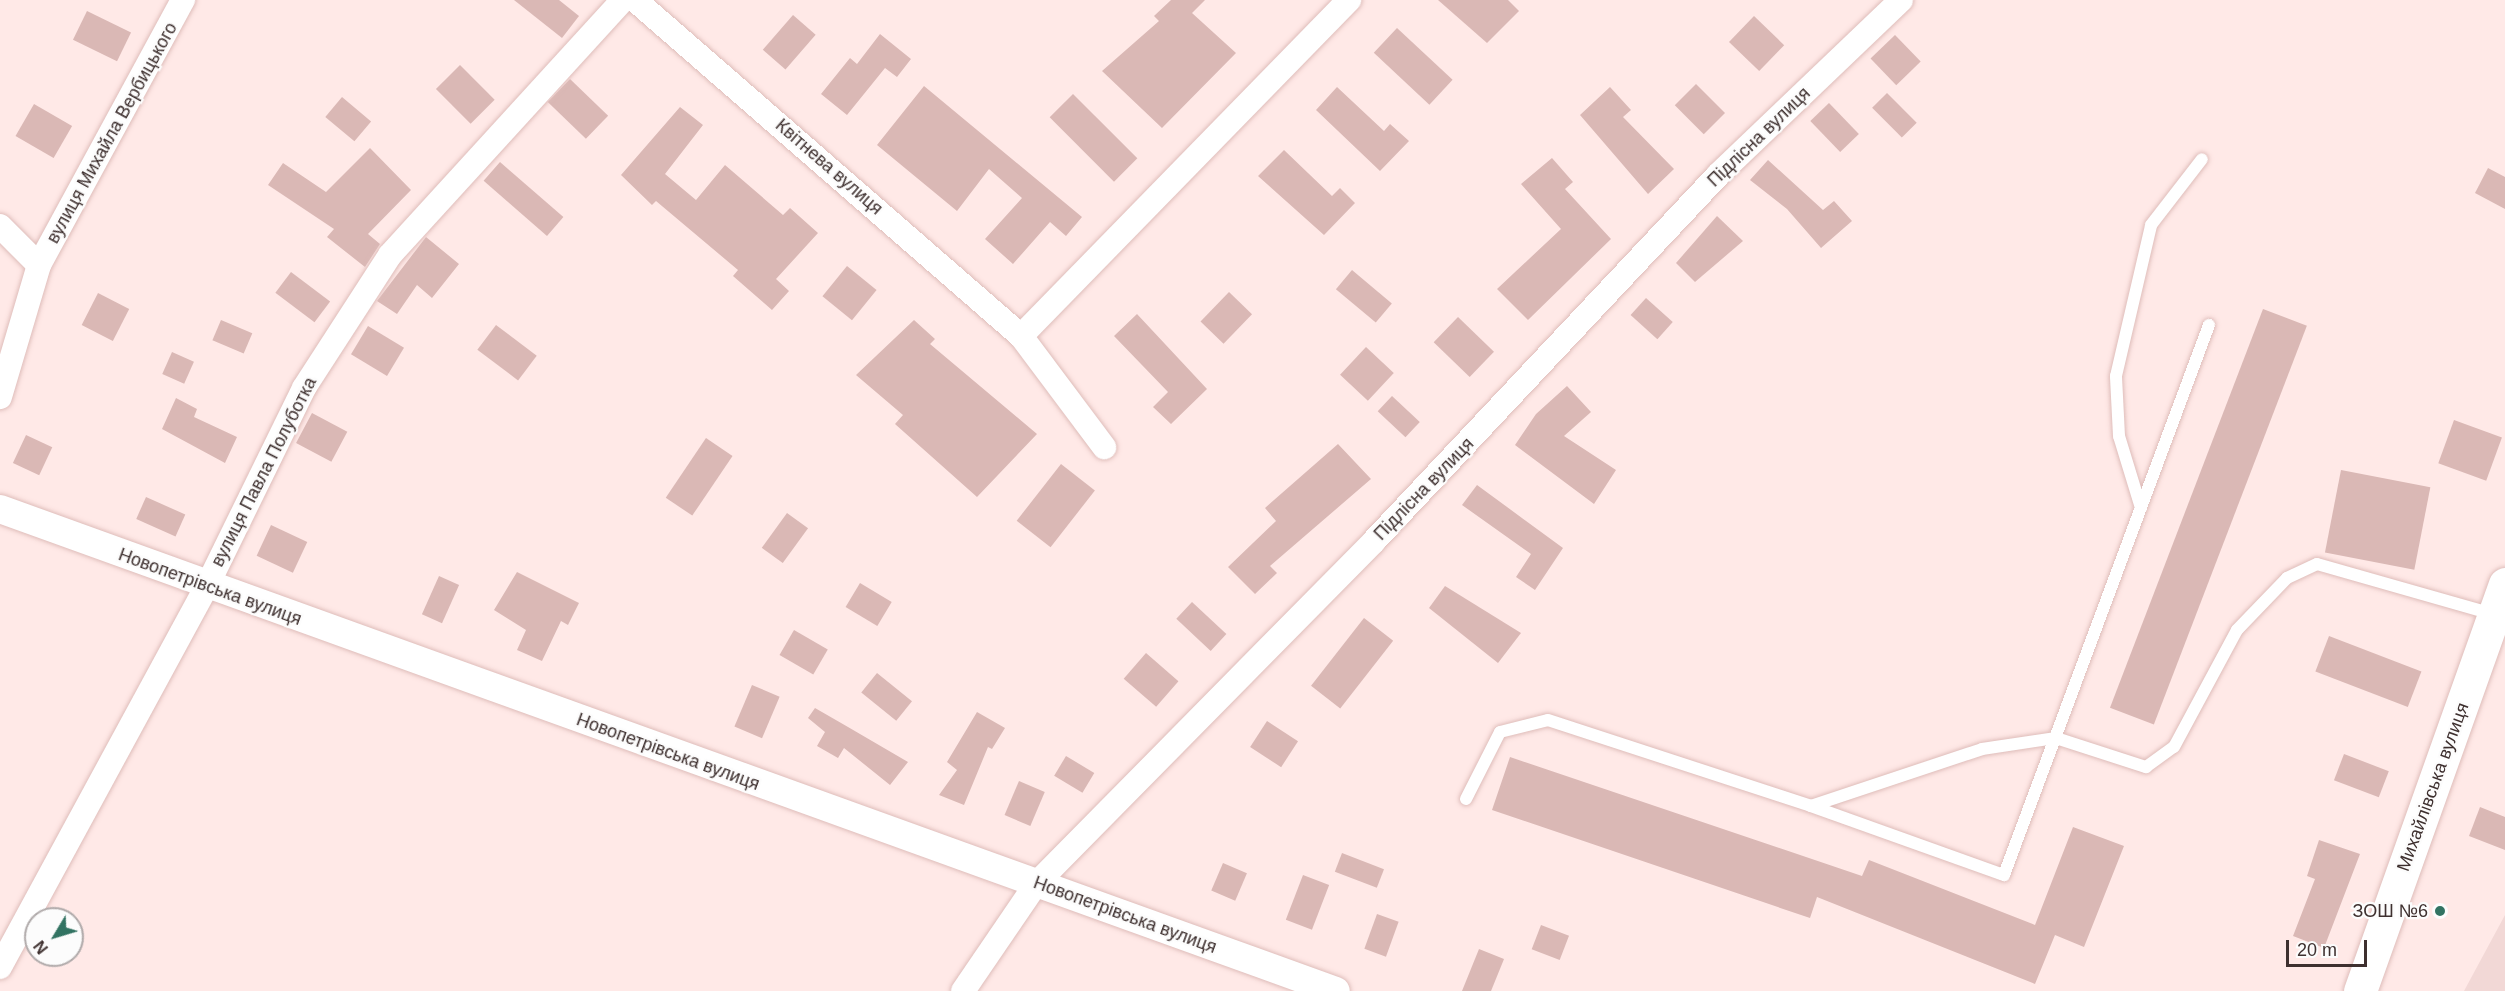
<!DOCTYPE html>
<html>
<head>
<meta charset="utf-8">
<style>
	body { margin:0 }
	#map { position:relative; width:2505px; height:991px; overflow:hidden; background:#ffe9e7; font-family:Arial,sans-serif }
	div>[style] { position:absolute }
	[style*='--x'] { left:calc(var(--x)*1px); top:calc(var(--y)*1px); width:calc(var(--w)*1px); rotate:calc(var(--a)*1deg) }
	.built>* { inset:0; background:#f2d8d6 }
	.building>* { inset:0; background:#dab8b5; transform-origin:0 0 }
	.roads { filter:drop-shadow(0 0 2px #dfbdba) drop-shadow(0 0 2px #dfbdba) }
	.service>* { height:12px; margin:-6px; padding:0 6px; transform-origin:6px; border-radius:6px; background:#fff }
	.minor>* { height:24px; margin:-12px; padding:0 12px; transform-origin:12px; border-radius:12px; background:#fff }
	.tertiary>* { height:28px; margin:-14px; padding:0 14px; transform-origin:14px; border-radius:14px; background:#fff }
	.secondary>* { height:33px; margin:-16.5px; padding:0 16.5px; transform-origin:16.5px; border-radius:16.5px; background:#fff }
	.dots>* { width:16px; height:16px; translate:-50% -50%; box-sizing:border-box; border:3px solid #fcfcfc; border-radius:50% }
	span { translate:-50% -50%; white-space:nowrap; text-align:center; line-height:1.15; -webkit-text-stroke:4.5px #fcfcfc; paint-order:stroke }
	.street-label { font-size:18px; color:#3e302f }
	.poi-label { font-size:18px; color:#3e302f }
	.right { translate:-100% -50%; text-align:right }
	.north { position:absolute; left:24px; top:907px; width:60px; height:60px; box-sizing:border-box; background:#fcfcfc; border:2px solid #b0aaaa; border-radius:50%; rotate:232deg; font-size:16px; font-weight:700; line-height:24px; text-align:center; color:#3e302f }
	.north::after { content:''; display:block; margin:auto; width:21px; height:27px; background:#327362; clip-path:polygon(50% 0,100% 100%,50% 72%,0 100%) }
	.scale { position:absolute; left:2286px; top:940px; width:81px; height:27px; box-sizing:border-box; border:3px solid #3e302f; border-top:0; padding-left:8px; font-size:18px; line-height:21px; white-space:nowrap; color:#3e302f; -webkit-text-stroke:4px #fcfcfc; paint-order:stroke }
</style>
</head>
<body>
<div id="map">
	<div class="built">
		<i style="clip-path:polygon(2505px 915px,2505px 991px,2464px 991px)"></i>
	</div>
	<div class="building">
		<i style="clip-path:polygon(514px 0,559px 0,579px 16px,562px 38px)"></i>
		<i style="clip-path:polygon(1171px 0,1205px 0,1192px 13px,1236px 53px,1162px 128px,1102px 71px,1159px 21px,1154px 16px)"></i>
		<i style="clip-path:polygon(1438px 0,1508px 0,1519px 11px,1487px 43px)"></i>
		<i style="left:87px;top:11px;width:49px;height:32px;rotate:26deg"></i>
		<i style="left:793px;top:15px;width:30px;height:46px;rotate:41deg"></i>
		<i style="left:1754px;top:16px;width:42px;height:36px;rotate:44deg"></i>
		<i style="left:1397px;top:28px;width:76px;height:34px;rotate:43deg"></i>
		<i style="clip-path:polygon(880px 34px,911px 59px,897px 77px,885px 68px,847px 115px,821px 94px,850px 58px,857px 64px)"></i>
		<i style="left:1895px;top:35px;width:37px;height:34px;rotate:46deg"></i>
		<i style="left:460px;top:65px;width:49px;height:34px;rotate:45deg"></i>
		<i style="left:570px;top:79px;width:53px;height:32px;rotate:44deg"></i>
		<i style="left:1696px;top:84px;width:41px;height:30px;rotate:45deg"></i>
		<i style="clip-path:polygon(924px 86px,1082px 217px,1066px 236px,1050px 222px,1013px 264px,985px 239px,1022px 198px,989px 169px,957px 211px,877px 145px)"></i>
		<i style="clip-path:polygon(1337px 87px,1384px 131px,1390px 124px,1409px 141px,1380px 171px,1316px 110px)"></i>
		<i style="clip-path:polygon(1610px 87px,1631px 110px,1623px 117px,1674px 169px,1648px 194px,1580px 115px)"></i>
		<i style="left:1887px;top:93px;width:42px;height:21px;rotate:45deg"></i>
		<i style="left:1073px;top:94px;width:91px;height:33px;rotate:45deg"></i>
		<i style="left:342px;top:97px;width:38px;height:26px;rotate:40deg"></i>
		<i style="left:1829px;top:103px;width:43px;height:26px;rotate:46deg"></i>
		<i style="left:34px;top:104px;width:44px;height:37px;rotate:30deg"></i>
		<i style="clip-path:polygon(680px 107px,703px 125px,665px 174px,696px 200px,725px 165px,783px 215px,790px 208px,818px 233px,776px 279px,789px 291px,772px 310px,733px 276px,738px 270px,656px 201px,652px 205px,621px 175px)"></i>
		<i style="clip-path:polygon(370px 148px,411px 190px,368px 234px,380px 244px,365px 267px,327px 237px,334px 229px,268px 185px,283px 163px,326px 192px)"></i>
		<i style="clip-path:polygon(1284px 150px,1332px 196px,1340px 188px,1355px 203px,1324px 235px,1258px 176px)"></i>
		<i style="clip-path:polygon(1552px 158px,1573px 182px,1565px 189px,1611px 239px,1528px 320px,1497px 289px,1561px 229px,1521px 184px)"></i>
		<i style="clip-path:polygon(1768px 160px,1823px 210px,1834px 201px,1852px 221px,1821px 248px,1787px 209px,1750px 180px)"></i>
		<i style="left:500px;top:162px;width:84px;height:25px;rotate:41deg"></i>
		<i style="clip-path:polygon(2488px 168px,2505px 177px,2505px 209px,2475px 193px)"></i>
		<i style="clip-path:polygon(1717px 216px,1743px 241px,1695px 282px,1676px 263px)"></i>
		<i style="clip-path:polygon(426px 237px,459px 264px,432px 298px,417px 285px,397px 314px,377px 301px)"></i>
		<i style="left:847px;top:266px;width:38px;height:39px;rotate:39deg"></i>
		<i style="left:1352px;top:270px;width:52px;height:25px;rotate:40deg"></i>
		<i style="left:291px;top:272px;width:49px;height:26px;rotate:37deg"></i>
		<i style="left:1229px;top:292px;width:32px;height:41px;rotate:44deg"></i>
		<i style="left:98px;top:293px;width:35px;height:36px;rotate:27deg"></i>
		<i style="left:1646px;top:298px;width:36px;height:23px;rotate:42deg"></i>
		<i style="left:2263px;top:309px;width:47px;height:427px;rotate:21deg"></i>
		<i style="clip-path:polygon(1137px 314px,1207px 389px,1171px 424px,1153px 407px,1168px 392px,1114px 336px)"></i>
		<i style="left:1458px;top:317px;width:50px;height:35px;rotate:44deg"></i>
		<i style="left:221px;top:320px;width:34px;height:22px;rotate:23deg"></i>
		<i style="clip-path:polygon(914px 320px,935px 339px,930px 344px,1037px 434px,977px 497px,895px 424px,903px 415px,856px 375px)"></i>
		<i style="left:496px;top:325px;width:51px;height:31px;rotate:37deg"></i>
		<i style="left:368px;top:326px;width:42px;height:33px;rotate:31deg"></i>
		<i style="left:1366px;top:347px;width:38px;height:38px;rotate:43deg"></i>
		<i style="left:172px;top:352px;width:24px;height:24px;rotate:24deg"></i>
		<i style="clip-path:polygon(1567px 386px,1591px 412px,1564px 436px,1616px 470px,1594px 504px,1515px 445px,1536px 414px)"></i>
		<i style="left:1392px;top:396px;width:38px;height:21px;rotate:43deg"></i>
		<i style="clip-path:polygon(176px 398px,197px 409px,194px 417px,237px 437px,225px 463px,162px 429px)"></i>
		<i style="left:312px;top:413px;width:40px;height:34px;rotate:28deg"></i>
		<i style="left:2454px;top:420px;width:51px;height:46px;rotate:20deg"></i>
		<i style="left:26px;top:435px;width:29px;height:31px;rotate:25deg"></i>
		<i style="left:706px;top:438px;width:32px;height:72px;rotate:34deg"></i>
		<i style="clip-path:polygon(1338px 444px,1371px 479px,1270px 566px,1277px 573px,1255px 594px,1228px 567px,1276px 521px,1265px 508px)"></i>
		<i style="left:1061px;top:464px;width:43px;height:72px;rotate:38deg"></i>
		<i style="left:2341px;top:470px;width:91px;height:84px;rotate:11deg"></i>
		<i style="clip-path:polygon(1477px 485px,1563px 548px,1535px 590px,1516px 577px,1531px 554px,1462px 505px)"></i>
		<i style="left:146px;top:497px;width:43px;height:24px;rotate:24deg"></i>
		<i style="left:787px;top:513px;width:26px;height:43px;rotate:36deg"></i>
		<i style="left:271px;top:525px;width:40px;height:34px;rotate:25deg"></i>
		<i style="clip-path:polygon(517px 572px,579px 603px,568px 625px,561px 621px,542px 661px,517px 650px,526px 630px,494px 610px)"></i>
		<i style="left:439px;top:576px;width:22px;height:42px;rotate:24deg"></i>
		<i style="left:860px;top:583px;width:37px;height:28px;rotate:31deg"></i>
		<i style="clip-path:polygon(1445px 586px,1521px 633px,1498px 663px,1429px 608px)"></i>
		<i style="left:1192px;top:602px;width:47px;height:23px;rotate:43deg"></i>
		<i style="left:1364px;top:618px;width:37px;height:86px;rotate:38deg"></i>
		<i style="left:794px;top:630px;width:39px;height:29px;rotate:30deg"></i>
		<i style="left:2329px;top:636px;width:99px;height:38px;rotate:21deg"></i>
		<i style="left:1146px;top:653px;width:43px;height:34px;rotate:41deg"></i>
		<i style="left:877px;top:673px;width:45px;height:25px;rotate:39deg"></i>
		<i style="left:752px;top:685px;width:30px;height:45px;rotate:23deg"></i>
		<i style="clip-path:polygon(815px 708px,848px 727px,908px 762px,890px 785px,844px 748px,838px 758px,817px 746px,825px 732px,808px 718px)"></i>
		<i style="clip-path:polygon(977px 712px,1005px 728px,992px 749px,988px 747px,964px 805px,939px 795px,957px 770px,947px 762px)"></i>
		<i style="left:1267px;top:721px;width:37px;height:31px;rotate:33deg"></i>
		<i style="left:2344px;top:754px;width:48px;height:28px;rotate:21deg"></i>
		<i style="left:1066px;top:756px;width:33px;height:23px;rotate:31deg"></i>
		<i style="clip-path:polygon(1510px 757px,1862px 876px,1869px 860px,2035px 925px,2073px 827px,2124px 846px,2084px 947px,2055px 935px,2035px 984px,1817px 897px,1810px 918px,1492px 810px)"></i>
		<i style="left:1019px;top:781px;width:28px;height:37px;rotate:23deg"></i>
		<i style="clip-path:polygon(2480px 807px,2505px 817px,2505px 850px,2469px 836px)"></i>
		<i style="clip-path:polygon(2319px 840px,2360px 854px,2324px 948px,2293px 936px,2315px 879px,2307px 876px)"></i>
		<i style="left:1342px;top:853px;width:45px;height:20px;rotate:21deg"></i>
		<i style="left:1223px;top:863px;width:26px;height:30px;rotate:23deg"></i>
		<i style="left:1303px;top:875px;width:28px;height:48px;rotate:21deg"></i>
		<i style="left:1377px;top:914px;width:23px;height:37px;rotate:20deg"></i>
		<i style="left:1541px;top:925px;width:30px;height:26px;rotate:21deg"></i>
		<i style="clip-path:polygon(1479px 949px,1504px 959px,1491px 991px,1462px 991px)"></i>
	</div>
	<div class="roads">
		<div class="service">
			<i style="--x:2141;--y:508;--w:75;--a:-107"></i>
			<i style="--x:2119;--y:436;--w:60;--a:-92.9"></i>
			<i style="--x:2116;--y:376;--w:155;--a:-76.9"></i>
			<i style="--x:2151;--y:225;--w:83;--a:-52.3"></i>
			<i style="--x:1466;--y:799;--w:75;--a:-63.1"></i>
			<i style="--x:1500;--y:732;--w:49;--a:-14"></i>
			<i style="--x:1548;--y:720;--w:277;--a:18.1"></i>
			<i style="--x:1811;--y:806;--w:180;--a:-18.4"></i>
			<i style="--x:1982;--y:749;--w:75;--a:-8.5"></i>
			<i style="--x:2056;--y:738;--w:95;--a:17.9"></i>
			<i style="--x:2146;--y:767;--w:34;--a:-36"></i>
			<i style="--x:2174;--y:747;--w:133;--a:-61.7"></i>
			<i style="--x:2237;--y:630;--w:72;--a:-46.1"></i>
			<i style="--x:2287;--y:578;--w:33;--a:-25"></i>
			<i style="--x:2317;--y:564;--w:183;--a:15.9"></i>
			<i style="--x:1811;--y:806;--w:205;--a:19.7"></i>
			<i style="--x:2004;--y:875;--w:587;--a:-69.56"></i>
		</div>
		<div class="minor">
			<i style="--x:635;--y:0;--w:512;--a:41.04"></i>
			<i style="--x:1021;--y:336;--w:139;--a:53.2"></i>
			<i style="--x:0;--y:226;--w:55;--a:45"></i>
			<i style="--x:39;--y:265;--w:138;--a:106.5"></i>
			<i style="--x:39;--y:265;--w:302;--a:-61.5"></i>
			<i style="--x:1021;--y:336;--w:470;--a:-45.7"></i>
			<i style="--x:0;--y:967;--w:434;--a:-61.5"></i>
			<i style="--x:207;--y:586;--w:220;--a:-63.9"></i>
			<i style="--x:304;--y:388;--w:158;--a:-57.1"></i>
			<i style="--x:390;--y:255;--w:345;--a:-47.6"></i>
			<i style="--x:963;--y:991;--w:130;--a:-55.7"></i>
			<i style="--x:1036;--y:884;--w:482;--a:-45.4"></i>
			<i style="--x:1374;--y:541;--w:502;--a:-46.77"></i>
			<i style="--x:1718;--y:175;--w:253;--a:-43.7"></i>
		</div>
		<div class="tertiary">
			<i style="--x:0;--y:509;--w:1420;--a:19.84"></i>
		</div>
		<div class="secondary">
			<i style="--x:2360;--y:991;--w:432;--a:-70.4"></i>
		</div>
	</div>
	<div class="dots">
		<i style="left:2440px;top:911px;background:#327362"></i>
	</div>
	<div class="street-label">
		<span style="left:112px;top:133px;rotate:-61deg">вулиця Михайла Вербицького</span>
		<span style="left:1759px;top:137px;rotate:-44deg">Підлісна вулиця</span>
		<span style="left:829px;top:167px;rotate:41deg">Квітнева вулиця</span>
		<span style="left:264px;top:472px;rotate:-63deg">вулиця Павла Полуботка</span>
		<span style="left:1424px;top:489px;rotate:-46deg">Підлісна вулиця</span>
		<span style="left:210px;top:587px;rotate:20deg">Новопетрівська вулиця</span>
		<span style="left:668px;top:752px;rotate:20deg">Новопетрівська вулиця</span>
		<span style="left:2433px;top:787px;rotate:-70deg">Михайлівська вулиця</span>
		<span style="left:1125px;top:915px;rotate:20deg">Новопетрівська вулиця</span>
	</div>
	<div class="poi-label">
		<span class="right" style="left:2428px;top:911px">ЗОШ №6</span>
	</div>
	<div class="north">N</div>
	<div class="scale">20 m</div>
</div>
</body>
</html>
